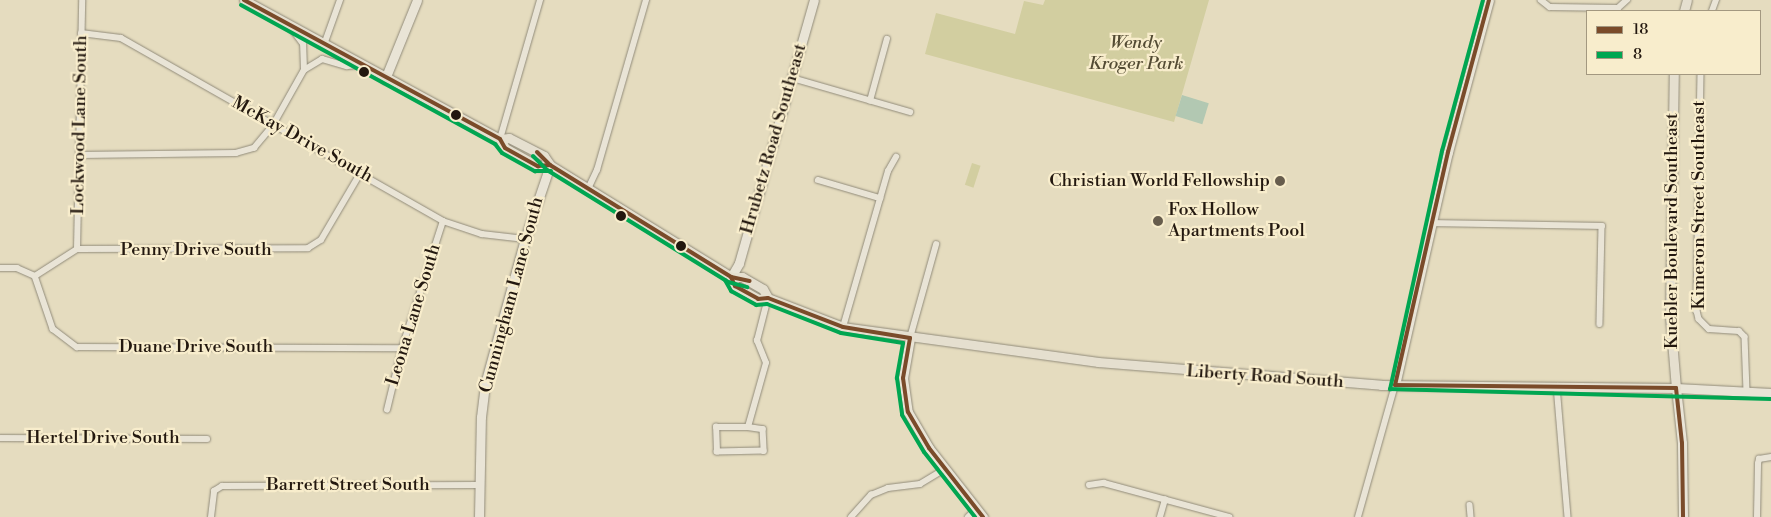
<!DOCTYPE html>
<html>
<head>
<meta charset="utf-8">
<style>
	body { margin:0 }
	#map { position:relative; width:1771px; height:517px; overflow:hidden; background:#e5dcbf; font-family:"Libre Bodoni",serif }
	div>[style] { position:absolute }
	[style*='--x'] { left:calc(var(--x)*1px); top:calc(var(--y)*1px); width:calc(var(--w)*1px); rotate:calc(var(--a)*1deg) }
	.green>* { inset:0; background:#d2cea0; transform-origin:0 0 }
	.water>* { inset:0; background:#b2c8b2; transform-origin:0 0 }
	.roads { filter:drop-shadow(0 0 1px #918b7a) drop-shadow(0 0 1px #918b7a) }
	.street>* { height:5.5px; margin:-2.75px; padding:0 2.75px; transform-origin:2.75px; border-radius:2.75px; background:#e9e4d6 }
	.secondary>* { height:9px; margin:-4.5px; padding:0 4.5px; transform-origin:4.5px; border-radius:4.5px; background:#e9e4d6 }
	.primary>* { height:9px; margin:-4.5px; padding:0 4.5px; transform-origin:4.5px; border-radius:4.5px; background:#e5dfcf }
	.bus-1>* { height:4px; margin:-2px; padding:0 2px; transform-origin:2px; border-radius:2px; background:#7a4b2a }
	.bus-2>* { height:4px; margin:-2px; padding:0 2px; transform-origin:2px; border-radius:2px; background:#00a651 }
	.dots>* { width:14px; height:14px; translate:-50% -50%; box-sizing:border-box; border:2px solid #f8edcc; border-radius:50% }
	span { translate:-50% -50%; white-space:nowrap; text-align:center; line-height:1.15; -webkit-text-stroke:4.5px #f8edcc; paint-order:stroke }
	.park-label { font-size:18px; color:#534b33; font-style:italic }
	.street-label { font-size:18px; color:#23180f }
	.poi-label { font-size:18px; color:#23180f }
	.right { translate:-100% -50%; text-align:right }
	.left { translate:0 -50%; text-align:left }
	.legend { position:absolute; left:1586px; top:10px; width:175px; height:65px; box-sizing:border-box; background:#f8edcc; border:1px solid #a39880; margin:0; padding:6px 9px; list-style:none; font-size:15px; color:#23180f }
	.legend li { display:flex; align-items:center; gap:10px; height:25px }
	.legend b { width:25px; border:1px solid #a39880 }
</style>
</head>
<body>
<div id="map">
	<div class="green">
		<i style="clip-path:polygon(1045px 0,1209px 0,1174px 122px,925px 54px,936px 13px,1015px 34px,1024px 1px,1043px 5px)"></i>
		<i style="left:972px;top:163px;width:9px;height:23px;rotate:18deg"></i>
	</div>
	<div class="water">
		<i style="left:1182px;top:95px;width:28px;height:22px;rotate:17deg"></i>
	</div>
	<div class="roads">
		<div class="street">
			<i style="--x:1541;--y:0;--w:11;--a:38"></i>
			<i style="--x:1550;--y:7;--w:68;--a:0.8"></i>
			<i style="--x:1618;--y:8;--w:12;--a:-42"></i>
			<i style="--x:1712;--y:11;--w:12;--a:-70"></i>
			<i style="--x:81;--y:33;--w:40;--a:7.1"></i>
			<i style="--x:121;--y:38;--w:370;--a:29.6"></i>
			<i style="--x:443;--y:221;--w:41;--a:18.4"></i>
			<i style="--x:482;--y:234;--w:43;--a:6.6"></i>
			<i style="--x:324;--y:45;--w:48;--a:-70.4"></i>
			<i style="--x:304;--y:70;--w:21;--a:-31"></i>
			<i style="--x:322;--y:59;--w:26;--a:16"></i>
			<i style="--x:347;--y:66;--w:14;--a:-4"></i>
			<i style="--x:1701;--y:74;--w:237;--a:91"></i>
			<i style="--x:1697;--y:311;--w:8;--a:76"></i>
			<i style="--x:1699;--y:319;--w:14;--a:45"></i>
			<i style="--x:1709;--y:329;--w:30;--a:4"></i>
			<i style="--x:1739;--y:331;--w:8;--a:45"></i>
			<i style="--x:1745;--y:337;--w:55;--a:87.9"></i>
			<i style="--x:792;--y:78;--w:123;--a:16.1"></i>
			<i style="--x:870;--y:101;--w:64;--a:-74.7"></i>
			<i style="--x:500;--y:139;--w:145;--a:-73.9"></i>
			<i style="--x:80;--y:155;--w:156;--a:-0.7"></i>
			<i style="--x:236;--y:153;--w:19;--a:-16"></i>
			<i style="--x:254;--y:148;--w:30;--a:-50"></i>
			<i style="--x:273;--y:125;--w:63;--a:-60.6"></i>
			<i style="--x:304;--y:70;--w:26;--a:-92"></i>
			<i style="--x:303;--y:44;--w:21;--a:-127"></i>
			<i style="--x:818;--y:180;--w:65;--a:16.2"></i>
			<i style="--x:589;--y:187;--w:19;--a:-65"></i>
			<i style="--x:597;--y:170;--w:177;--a:-73.9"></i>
			<i style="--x:1432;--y:223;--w:170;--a:1"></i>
			<i style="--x:1602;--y:226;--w:98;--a:91.2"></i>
			<i style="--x:77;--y:249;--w:249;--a:-88.8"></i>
			<i style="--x:0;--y:268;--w:17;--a:0"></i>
			<i style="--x:17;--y:268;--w:20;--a:24"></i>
			<i style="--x:35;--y:276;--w:50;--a:-32.7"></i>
			<i style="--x:77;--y:249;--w:231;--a:-0.2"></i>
			<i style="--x:308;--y:248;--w:15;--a:-32"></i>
			<i style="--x:321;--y:240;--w:79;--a:-59.5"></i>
			<i style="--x:35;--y:276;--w:56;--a:71.2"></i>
			<i style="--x:53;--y:329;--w:30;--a:37"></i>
			<i style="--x:77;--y:347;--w:325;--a:0.2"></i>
			<i style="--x:843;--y:327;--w:162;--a:-73.9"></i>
			<i style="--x:888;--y:171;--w:16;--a:-60"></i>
			<i style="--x:910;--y:338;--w:97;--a:-74.4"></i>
			<i style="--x:1557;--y:386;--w:131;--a:85.2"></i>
			<i style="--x:387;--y:410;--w:64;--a:-76.4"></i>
			<i style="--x:402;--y:348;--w:133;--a:-72.1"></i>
			<i style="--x:748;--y:427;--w:15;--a:8"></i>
			<i style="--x:763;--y:429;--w:22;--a:87"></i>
			<i style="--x:764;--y:451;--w:47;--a:178.8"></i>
			<i style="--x:717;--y:452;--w:25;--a:-92"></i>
			<i style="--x:716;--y:427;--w:32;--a:0"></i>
			<i style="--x:748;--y:427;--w:66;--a:-74.3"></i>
			<i style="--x:766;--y:363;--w:24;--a:-112"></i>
			<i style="--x:757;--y:341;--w:44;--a:-75.7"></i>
			<i style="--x:0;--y:438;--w:207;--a:0.3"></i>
			<i style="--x:1089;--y:485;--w:15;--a:-8"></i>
			<i style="--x:1104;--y:483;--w:130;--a:15.2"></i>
			<i style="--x:1470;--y:505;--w:12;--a:85"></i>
			<i style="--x:211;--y:517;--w:26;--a:-83"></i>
			<i style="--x:214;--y:491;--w:9;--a:-32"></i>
			<i style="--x:222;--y:486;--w:258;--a:-0.2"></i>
			<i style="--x:851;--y:517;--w:30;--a:-48"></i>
			<i style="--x:871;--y:495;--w:18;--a:-22"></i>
			<i style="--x:888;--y:488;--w:32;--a:-7"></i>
			<i style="--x:920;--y:484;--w:29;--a:-31"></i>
			<i style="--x:968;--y:517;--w:12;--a:-42"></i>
			<i style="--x:1160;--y:517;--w:18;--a:-74"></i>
			<i style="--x:1358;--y:517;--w:137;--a:-74.3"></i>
			<i style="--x:1757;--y:517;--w:53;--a:-88.9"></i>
			<i style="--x:1758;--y:464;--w:5;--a:-79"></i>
			<i style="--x:1759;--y:459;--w:12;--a:-9"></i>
		</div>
		<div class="secondary">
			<i style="--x:385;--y:79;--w:85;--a:-67.9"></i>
			<i style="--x:731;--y:277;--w:16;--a:-60"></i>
			<i style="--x:739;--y:263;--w:273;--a:-74.1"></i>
			<i style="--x:910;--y:338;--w:41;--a:99.9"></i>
			<i style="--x:903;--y:378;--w:34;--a:82"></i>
			<i style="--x:908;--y:412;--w:42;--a:59.7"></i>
			<i style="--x:929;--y:448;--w:88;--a:52"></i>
			<i style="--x:1395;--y:385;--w:239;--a:-77.2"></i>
			<i style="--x:1448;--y:152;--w:157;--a:-74.9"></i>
			<i style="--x:479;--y:517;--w:100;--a:-88.9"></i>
			<i style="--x:481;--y:417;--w:33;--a:-83"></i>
			<i style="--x:485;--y:384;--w:150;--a:-74.6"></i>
			<i style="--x:525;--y:239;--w:78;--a:-71.3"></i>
			<i style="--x:1683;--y:517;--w:74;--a:-90.8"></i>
			<i style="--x:1682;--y:443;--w:55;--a:-96.2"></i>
			<i style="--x:1676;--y:388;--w:95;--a:3"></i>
		</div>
		<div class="primary">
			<i style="--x:244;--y:0;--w:291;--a:28.5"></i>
			<i style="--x:500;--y:139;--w:10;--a:61"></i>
			<i style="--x:505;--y:148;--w:38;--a:29"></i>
			<i style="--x:538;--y:166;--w:12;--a:-5"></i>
			<i style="--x:1684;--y:11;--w:11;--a:-75"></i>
			<i style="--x:500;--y:139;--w:9;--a:-6"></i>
			<i style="--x:509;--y:138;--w:39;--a:27"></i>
			<i style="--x:544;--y:156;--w:11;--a:56"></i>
			<i style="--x:550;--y:165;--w:213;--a:31.7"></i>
			<i style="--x:731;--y:277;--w:11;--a:0"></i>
			<i style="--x:742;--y:277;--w:24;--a:30"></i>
			<i style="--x:763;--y:289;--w:10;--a:61"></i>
			<i style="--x:731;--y:277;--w:10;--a:66"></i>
			<i style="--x:735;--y:286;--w:26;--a:29"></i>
			<i style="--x:758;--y:299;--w:10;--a:-6"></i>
			<i style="--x:768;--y:298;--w:80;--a:21.1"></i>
			<i style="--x:843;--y:327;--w:257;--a:7.8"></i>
			<i style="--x:1098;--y:362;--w:284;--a:4.6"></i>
			<i style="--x:1381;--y:385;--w:295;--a:0.6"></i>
			<i style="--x:1676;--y:388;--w:72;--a:-94.8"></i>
			<i style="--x:1670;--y:316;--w:242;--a:-89.1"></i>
		</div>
	</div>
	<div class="bus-1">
		<i style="--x:244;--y:0;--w:291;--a:28.5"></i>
		<i style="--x:500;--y:139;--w:10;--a:61"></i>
		<i style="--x:505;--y:148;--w:38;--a:29"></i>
		<i style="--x:538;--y:166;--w:12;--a:-5"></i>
		<i style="--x:1489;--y:0;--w:157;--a:105.1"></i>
		<i style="--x:1448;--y:152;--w:239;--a:102.8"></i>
		<i style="--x:1395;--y:385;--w:281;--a:0.6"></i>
		<i style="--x:1676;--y:388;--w:55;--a:83.8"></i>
		<i style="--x:1682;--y:443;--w:74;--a:89.2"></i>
		<i style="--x:537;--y:152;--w:18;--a:45"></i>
		<i style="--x:550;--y:165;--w:213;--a:31.7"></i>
		<i style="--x:731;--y:277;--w:19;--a:12"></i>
		<i style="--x:731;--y:277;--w:10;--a:66"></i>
		<i style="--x:735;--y:286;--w:26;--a:29"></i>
		<i style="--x:758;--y:299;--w:10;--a:-6"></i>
		<i style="--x:768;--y:298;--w:80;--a:21.1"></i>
		<i style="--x:843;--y:327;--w:68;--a:9.3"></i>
		<i style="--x:910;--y:338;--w:41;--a:99.9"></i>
		<i style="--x:903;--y:378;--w:34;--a:82"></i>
		<i style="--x:908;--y:412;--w:42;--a:59.7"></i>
		<i style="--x:929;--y:448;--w:88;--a:52"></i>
	</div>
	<div class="bus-2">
		<i style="--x:1483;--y:0;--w:156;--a:105.2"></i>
		<i style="--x:1442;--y:151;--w:244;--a:102.3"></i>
		<i style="--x:1390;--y:389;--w:381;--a:1.5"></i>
		<i style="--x:241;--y:5;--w:290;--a:28.7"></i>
		<i style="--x:495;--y:144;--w:11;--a:52"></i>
		<i style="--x:502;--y:153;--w:38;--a:29"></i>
		<i style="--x:535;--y:171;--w:16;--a:0"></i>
		<i style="--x:533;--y:156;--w:20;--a:45"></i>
		<i style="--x:547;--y:170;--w:213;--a:31.7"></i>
		<i style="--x:728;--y:282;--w:20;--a:15"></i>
		<i style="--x:725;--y:280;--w:13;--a:61"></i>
		<i style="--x:731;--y:291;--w:29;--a:29"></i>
		<i style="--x:756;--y:305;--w:11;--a:-5"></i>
		<i style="--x:767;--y:304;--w:79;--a:21.4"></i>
		<i style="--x:841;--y:333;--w:63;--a:9.2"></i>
		<i style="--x:903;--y:343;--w:36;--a:100"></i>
		<i style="--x:897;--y:378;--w:37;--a:82"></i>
		<i style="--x:902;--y:415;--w:43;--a:59.3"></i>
		<i style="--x:924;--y:452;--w:83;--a:51.9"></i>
	</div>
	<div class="dots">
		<i style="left:364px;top:72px;background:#23180f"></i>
		<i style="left:456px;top:115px;background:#23180f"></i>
		<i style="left:1280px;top:181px;background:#675d4d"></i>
		<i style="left:621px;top:216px;background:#23180f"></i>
		<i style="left:1158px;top:221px;background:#675d4d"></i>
		<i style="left:681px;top:246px;background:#23180f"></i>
	</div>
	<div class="park-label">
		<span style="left:1136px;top:54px">Wendy<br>Kroger Park</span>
	</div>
	<div class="street-label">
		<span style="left:80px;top:125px;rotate:-89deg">Lockwood Lane South</span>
		<span style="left:774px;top:139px;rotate:-74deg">Hrubetz Road Southeast</span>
		<span style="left:302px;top:140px;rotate:29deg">McKay Drive South</span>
		<span style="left:1699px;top:205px;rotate:-90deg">Kimeron Street Southeast</span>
		<span style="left:1672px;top:231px;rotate:-90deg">Kuebler Boulevard Southeast</span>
		<span style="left:196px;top:250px">Penny Drive South</span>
		<span style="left:512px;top:295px;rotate:-75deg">Cunningham Lane South</span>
		<span style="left:414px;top:315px;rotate:-73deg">Leona Lane South</span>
		<span style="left:196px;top:347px">Duane Drive South</span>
		<span style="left:1265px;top:377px;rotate:4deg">Liberty Road South</span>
		<span style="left:103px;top:438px">Hertel Drive South</span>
		<span style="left:348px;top:485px">Barrett Street South</span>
	</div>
	<div class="poi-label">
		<span class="right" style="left:1270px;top:181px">Christian World Fellowship</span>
		<span class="left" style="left:1168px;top:221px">Fox Hollow<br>Apartments Pool</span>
	</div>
	<ul class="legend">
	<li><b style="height:6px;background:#7a4b2a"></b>18</li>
	<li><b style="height:6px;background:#00a651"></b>8</li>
	</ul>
</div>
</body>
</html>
